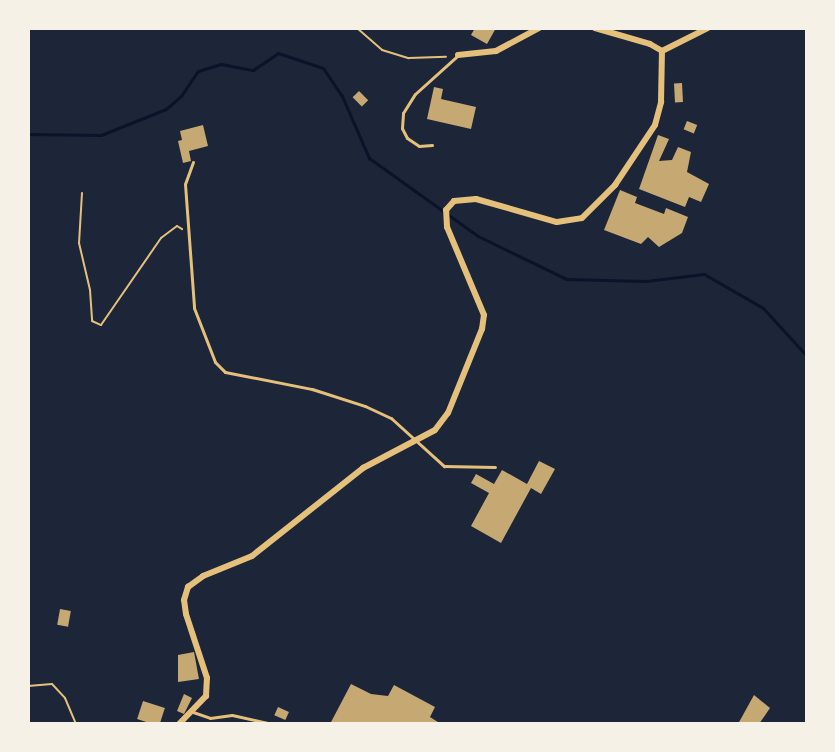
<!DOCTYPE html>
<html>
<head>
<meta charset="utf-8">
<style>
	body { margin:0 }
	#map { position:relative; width:835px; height:752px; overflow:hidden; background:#14213d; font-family:"Exo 2",sans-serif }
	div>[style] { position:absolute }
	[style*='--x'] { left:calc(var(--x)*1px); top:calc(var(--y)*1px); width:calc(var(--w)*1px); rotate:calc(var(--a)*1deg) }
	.green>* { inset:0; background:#1d2539; transform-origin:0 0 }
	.stream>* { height:3px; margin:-1.5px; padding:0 1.5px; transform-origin:1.5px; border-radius:1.5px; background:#0b132b }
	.building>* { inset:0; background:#c6a872; transform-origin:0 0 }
	.path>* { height:2px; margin:-1px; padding:0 1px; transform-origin:1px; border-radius:1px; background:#e5c07b }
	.service>* { height:3px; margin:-1.5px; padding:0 1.5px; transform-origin:1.5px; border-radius:1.5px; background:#e5c07b }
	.minor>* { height:6px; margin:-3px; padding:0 3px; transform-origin:3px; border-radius:3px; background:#e5c07b }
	span { translate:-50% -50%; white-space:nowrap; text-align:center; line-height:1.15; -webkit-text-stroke:4.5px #f6f1e7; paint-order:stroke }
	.frame { position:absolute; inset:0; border:30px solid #f6f1e7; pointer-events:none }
</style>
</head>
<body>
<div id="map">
	<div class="green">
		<i style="left:28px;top:29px;width:778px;height:694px"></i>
	</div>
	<div class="stream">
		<i style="--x:28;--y:134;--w:73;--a:0.8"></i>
		<i style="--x:101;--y:135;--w:70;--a:-21.8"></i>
		<i style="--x:166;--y:109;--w:20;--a:-41"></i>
		<i style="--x:181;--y:96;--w:30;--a:-56"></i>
		<i style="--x:198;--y:71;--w:24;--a:-17"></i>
		<i style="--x:221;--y:64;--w:33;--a:11"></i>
		<i style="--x:253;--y:70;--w:30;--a:-34"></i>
		<i style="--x:278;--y:53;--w:47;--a:18.4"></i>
		<i style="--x:323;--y:68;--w:34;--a:56"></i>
		<i style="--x:342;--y:96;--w:68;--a:66.5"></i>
		<i style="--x:369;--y:158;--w:134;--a:35.6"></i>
		<i style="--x:478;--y:236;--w:98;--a:26"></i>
		<i style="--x:566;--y:279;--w:80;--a:1.4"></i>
		<i style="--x:646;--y:281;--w:58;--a:-6.9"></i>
		<i style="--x:704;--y:274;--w:68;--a:30"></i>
		<i style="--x:763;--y:308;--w:64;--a:47.5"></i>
	</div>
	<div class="building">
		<i style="clip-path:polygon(475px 28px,496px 28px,487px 44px,471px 35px)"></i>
		<i style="left:682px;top:83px;width:19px;height:8px;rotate:87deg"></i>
		<i style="clip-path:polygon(434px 87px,443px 89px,441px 99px,476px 107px,471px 129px,427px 119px)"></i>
		<i style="left:359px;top:91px;width:13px;height:9px;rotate:45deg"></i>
		<i style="left:687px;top:121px;width:11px;height:9px;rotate:22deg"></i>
		<i style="clip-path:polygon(203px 125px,208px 146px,189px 151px,191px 161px,183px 163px,178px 141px,182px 140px,180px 131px)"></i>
		<i style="clip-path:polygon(658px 135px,669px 139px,659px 161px,672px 160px,678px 147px,691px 152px,687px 172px,709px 184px,701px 202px,689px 197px,685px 207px,639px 189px)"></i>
		<i style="clip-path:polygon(620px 190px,637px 197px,635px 203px,664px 214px,666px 208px,688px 217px,682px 233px,659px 247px,648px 237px,641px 244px,604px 230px)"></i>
		<i style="clip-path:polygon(539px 461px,555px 469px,541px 494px,531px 488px,501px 543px,471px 526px,489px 493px,471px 483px,476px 474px,494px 484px,502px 470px,527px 484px)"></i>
		<i style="left:60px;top:609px;width:11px;height:16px;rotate:10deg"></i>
		<i style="clip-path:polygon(194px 652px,199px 679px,178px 682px,178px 655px)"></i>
		<i style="clip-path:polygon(351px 684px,371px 694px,388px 696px,394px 685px,435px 707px,430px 717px,441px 724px,330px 724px)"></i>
		<i style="clip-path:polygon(184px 694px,192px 698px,184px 714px,177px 711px)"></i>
		<i style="clip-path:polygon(754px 695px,770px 708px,759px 724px,738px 724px)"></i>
		<i style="left:143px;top:701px;width:23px;height:19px;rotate:18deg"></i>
		<i style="left:278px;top:707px;width:12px;height:9px;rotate:24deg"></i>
	</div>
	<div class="path">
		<i style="--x:357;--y:28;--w:33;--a:41"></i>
		<i style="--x:382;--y:50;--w:28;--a:17"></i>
		<i style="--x:409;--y:58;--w:37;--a:-2"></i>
		<i style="--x:82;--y:193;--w:50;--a:93.4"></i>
		<i style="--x:79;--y:243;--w:48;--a:76.8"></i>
		<i style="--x:90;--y:290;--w:31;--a:86"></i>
		<i style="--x:92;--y:321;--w:10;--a:24"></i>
		<i style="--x:101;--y:325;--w:106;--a:-55.4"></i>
		<i style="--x:161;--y:238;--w:20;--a:-37"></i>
		<i style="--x:177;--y:226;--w:6;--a:31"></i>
		<i style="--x:28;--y:686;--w:24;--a:-5"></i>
		<i style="--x:52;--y:684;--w:19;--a:47"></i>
		<i style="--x:65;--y:698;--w:28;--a:67"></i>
	</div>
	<div class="service">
		<i style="--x:432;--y:145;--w:13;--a:176"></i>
		<i style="--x:419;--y:146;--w:14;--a:-146"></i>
		<i style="--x:407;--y:138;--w:11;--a:-117"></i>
		<i style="--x:402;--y:128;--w:15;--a:-86"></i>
		<i style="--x:403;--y:113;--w:22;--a:-58"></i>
		<i style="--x:415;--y:94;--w:57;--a:-42.1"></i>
		<i style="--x:193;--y:162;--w:23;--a:110"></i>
		<i style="--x:185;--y:184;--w:124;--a:85.8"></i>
		<i style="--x:194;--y:308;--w:58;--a:68.7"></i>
		<i style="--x:215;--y:362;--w:14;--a:45"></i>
		<i style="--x:225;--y:372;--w:89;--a:11.1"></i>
		<i style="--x:312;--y:389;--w:56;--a:17.8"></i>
		<i style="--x:365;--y:406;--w:29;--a:25"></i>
		<i style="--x:391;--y:418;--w:72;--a:42.2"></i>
		<i style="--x:444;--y:466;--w:51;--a:1.1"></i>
		<i style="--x:193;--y:712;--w:18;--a:19"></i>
		<i style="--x:210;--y:718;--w:22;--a:-8"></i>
		<i style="--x:232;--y:715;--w:41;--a:12.7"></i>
	</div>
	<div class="minor">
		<i style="--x:595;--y:28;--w:57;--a:16.2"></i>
		<i style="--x:650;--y:44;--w:14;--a:30"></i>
		<i style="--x:458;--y:55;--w:38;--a:-6"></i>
		<i style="--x:496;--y:51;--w:49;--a:-28.1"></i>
		<i style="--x:179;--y:724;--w:39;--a:-46"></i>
		<i style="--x:206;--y:696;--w:18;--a:-87"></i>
		<i style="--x:207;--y:678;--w:67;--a:-108.2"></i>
		<i style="--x:186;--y:614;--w:14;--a:-98"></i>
		<i style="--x:184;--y:600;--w:14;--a:-73"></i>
		<i style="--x:188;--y:587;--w:19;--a:-36"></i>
		<i style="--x:203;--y:576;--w:53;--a:-22.2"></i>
		<i style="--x:252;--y:556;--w:142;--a:-38.4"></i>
		<i style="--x:363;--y:468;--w:81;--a:-27.8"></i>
		<i style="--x:435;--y:430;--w:21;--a:-53"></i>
		<i style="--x:448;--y:413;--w:91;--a:-68"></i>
		<i style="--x:482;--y:329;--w:14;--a:-82"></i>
		<i style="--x:484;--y:315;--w:95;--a:-112.8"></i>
		<i style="--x:447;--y:227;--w:17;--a:-93"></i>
		<i style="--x:446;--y:210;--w:12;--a:-48"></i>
		<i style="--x:454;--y:201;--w:22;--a:-5"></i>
		<i style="--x:476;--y:199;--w:84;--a:15.9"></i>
		<i style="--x:557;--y:222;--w:25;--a:-9"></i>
		<i style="--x:582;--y:218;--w:47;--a:-45"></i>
		<i style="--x:615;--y:185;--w:72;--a:-56.3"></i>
		<i style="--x:655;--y:125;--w:24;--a:-75"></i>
		<i style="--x:661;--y:102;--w:51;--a:-88.9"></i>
		<i style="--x:662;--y:51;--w:51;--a:-26.6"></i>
	</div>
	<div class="frame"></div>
</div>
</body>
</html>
